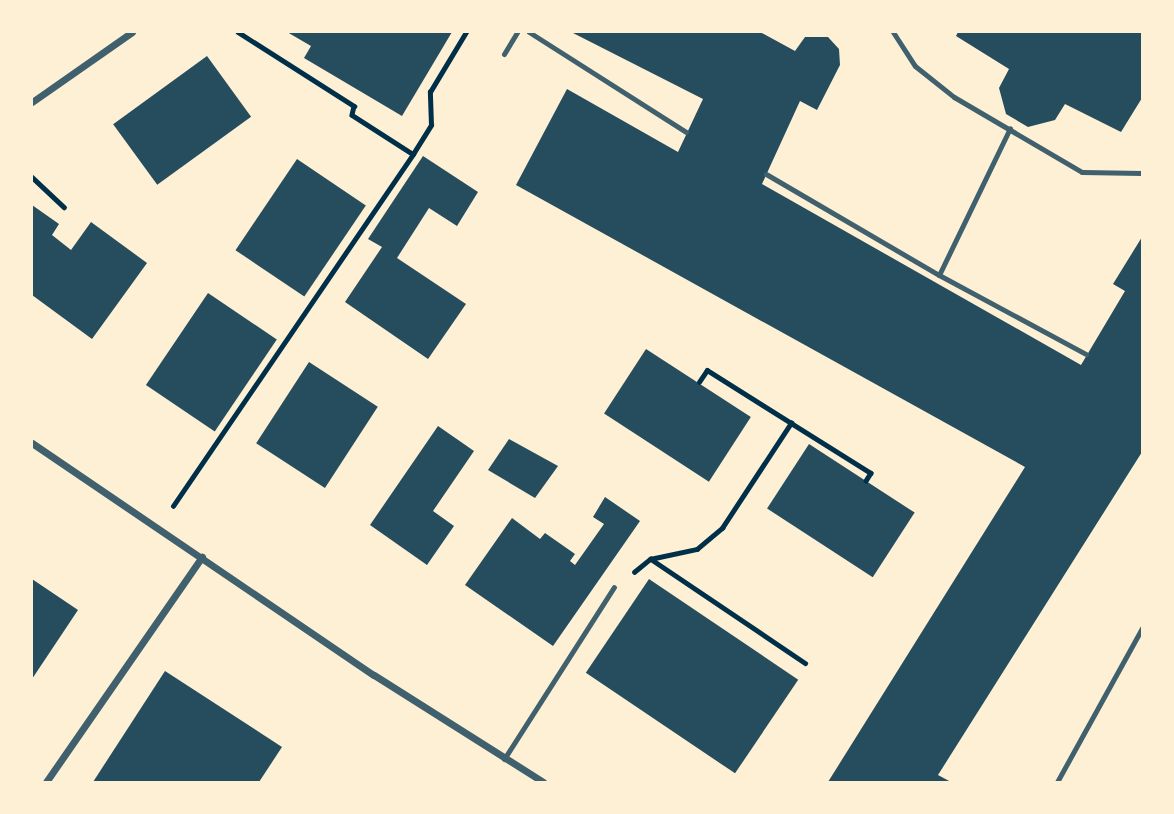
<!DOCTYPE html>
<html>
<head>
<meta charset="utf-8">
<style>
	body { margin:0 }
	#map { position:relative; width:1174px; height:814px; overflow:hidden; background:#fdf0d5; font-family:"PT Sans Narrow",sans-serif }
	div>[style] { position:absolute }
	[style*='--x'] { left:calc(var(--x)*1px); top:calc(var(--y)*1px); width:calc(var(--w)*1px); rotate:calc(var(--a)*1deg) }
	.building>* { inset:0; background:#264d5e; transform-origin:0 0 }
	.path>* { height:4.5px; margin:-2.25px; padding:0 2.25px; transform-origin:2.25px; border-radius:2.25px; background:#003049 }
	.service>* { height:5px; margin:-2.5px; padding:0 2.5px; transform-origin:2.5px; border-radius:2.5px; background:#3f606c }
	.minor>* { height:7px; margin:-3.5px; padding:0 3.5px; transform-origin:3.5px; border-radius:3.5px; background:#3f606c }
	span { translate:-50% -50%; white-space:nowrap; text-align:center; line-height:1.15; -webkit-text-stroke:6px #fdf0d5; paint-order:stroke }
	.frame { position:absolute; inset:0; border:33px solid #fdf0d5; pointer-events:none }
</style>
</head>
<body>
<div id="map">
	<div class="building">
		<i style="clip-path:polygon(287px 32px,452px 32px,402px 116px,304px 58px,311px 46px)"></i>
		<i style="clip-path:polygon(571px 32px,760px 32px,795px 51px,805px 37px,828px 37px,839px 49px,840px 65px,817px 110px,800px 101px,762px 184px,1081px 365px,1125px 291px,1113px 284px,1142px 237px,1142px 452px,938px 775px,951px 782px,828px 782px,1025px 467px,516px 185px,567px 89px,678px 152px,703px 99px)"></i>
		<i style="clip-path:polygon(958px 32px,1142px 32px,1142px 98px,1121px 132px,1065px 104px,1055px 120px,1028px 127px,1006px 114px,999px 88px,1009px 69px,956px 36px)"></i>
		<i style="left:207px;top:56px;width:75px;height:116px;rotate:54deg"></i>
		<i style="clip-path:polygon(423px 156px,478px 192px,457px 226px,429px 208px,397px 258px,466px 304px,428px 359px,345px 302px,382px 247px,368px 239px)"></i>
		<i style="left:297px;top:159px;width:83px;height:110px;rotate:34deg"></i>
		<i style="clip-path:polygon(32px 205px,59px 224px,52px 235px,71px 250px,91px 222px,147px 263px,92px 339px,32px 295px)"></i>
		<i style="left:208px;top:293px;width:83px;height:111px;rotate:34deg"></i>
		<i style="left:646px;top:349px;width:125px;height:77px;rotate:33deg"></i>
		<i style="left:309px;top:362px;width:82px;height:97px;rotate:33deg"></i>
		<i style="clip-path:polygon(438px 426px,474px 451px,433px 511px,454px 526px,427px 565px,370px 525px)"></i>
		<i style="clip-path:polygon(509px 439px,558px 466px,535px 498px,488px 470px)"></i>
		<i style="left:809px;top:444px;width:126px;height:77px;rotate:33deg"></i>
		<i style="clip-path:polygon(605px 497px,640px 521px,553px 646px,465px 585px,512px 518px,540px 539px,545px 533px,575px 554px,570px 561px,575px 565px,604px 524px,593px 517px)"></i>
		<i style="clip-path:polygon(32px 579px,78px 610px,32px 679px)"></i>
		<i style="left:649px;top:579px;width:180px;height:113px;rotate:34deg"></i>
		<i style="clip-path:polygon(165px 671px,282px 747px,259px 782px,93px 782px)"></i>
	</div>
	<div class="path">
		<i style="--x:238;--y:32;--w:138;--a:32.5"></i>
		<i style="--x:354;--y:106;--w:9;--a:103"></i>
		<i style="--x:352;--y:115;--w:72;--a:32.6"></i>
		<i style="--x:32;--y:177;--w:44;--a:43.2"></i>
		<i style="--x:699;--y:382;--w:14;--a:-56"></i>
		<i style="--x:707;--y:370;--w:99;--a:32.2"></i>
		<i style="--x:173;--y:506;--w:426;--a:-55.7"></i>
		<i style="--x:413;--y:154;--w:34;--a:-58"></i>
		<i style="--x:431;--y:125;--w:33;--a:-92"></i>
		<i style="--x:430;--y:92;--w:70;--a:-59"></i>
		<i style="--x:651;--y:559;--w:186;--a:34"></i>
		<i style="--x:634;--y:572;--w:21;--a:-39"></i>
		<i style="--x:650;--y:559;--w:48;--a:-12"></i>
		<i style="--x:697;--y:549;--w:33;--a:-40"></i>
		<i style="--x:722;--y:528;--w:126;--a:-56.7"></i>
		<i style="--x:791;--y:423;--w:94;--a:32"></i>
		<i style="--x:871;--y:473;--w:9;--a:122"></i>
	</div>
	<div class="service">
		<i style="--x:529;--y:32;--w:186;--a:32.5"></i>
		<i style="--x:893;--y:32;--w:40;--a:57.1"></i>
		<i style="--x:915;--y:66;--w:50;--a:38.5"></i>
		<i style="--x:954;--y:97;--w:148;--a:30.4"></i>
		<i style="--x:1082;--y:172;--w:60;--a:1"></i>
		<i style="--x:504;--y:54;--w:26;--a:-59"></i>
		<i style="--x:766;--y:174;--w:200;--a:30.3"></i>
		<i style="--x:939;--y:275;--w:167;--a:28.3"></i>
		<i style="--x:939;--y:275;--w:163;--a:-64.2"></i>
		<i style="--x:504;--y:759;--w:204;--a:-57.4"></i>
		<i style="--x:1057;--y:782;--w:176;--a:-61.1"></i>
	</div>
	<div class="minor">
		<i style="--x:32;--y:102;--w:122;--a:-35"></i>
		<i style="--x:32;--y:443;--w:413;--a:34.2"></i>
		<i style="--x:374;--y:675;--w:200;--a:32.3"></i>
		<i style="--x:46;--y:782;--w:274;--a:-55.3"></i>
	</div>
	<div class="frame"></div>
</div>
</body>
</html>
